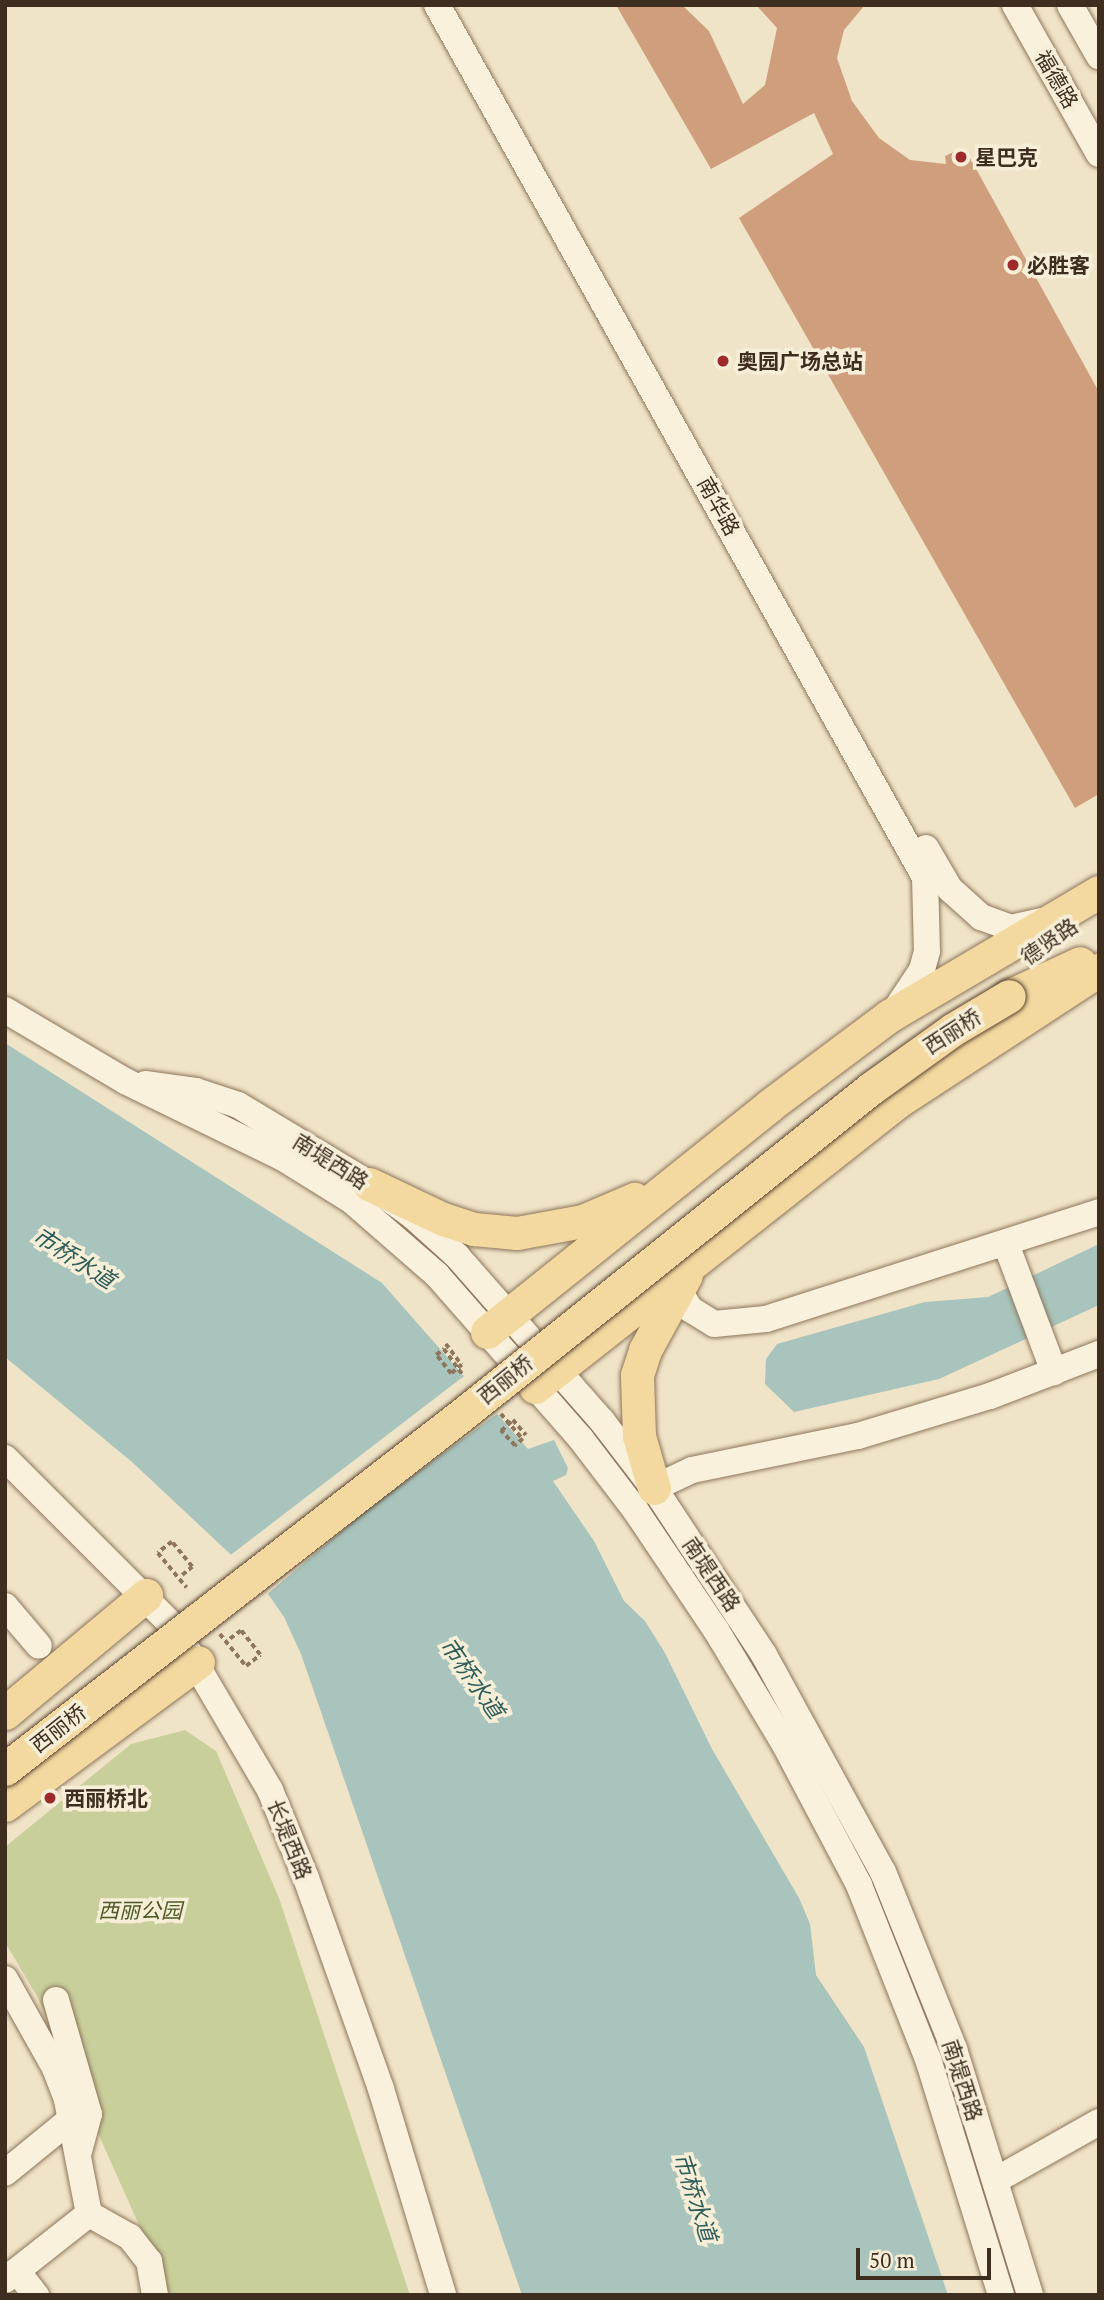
<!DOCTYPE html>
<html>
<head>
<meta charset="utf-8">
<style>
	body { margin:0 }
	#map { position:relative; width:1104px; height:2300px; overflow:hidden; background:#f0e4c8; font-family:"PT Serif","Noto Sans SC",serif }
	div>[style] { position:absolute }
	[style*='--x'] { left:calc(var(--x)*1px); top:calc(var(--y)*1px); width:calc(var(--w)*1px); rotate:calc(var(--a)*1deg) }
	.green>* { inset:0; background:#c9cf9b }
	.water>* { inset:0; background:#a9c4bc }
	.pier>* { inset:0; background:#f0e4c8 }
	.building>* { inset:0; background:#cf9f7d }
	.path>* { height:3.5px; margin-top:-1.75px; transform-origin:0; background:repeating-linear-gradient(90deg,#8d765c 0 5px,transparent 0 8.5px) }
	.roads { filter:drop-shadow(0 0 2px #8d765c) drop-shadow(0 0 2px #8d765c) }
	.minor>* { height:26px; margin:-13px; padding:0 13px; transform-origin:13px; border-radius:13px; background:#faf1dc }
	.major>* { height:33px; margin:-16.5px; padding:0 16.5px; transform-origin:16.5px; border-radius:16.5px; background:#f3d9a0 }
	.bridges { filter:drop-shadow(0 0 2px #5b4430) drop-shadow(0 0 2px #5b4430) }
	.major-bridge>* { height:33px; margin:-16.5px; padding:0 16.5px; transform-origin:16.5px; border-radius:16.5px; background:#f3d9a0 }
	.dots>* { width:19px; height:19px; translate:-50% -50%; box-sizing:border-box; border:4px solid #f7eed8; border-radius:50% }
	span { translate:-50% -50%; white-space:nowrap; text-align:center; line-height:1.15; -webkit-text-stroke:7px #f7eed8; paint-order:stroke }
	.street-label { font-size:21px; color:#3d2e20 }
	.poi-label { font-size:21px; color:#3d2e20; font-weight:700 }
	.left { translate:0 -50%; text-align:left }
	.park-label { font-size:21px; color:#4d5a26; font-style:italic }
	.water-label { font-size:23px; color:#2f5d5a; font-style:italic }
	.frame { position:absolute; inset:0; border:7px solid #3d2e20; pointer-events:none }
	.scale { position:absolute; left:856px; top:2248px; width:135px; height:32px; box-sizing:border-box; border:4px solid #3d2e20; border-top:0; padding-left:9px; font-size:21px; line-height:24px; white-space:nowrap; color:#3d2e20; -webkit-text-stroke:5px #f7eed8; paint-order:stroke }
</style>
</head>
<body>
<div id="map">
	<div class="green">
		<i style="clip-path:polygon(185px 1730px,216px 1751px,279px 1898px,410px 2295px,170px 2295px,38px 1998px,5px 1942px,5px 1847px,131px 1744px)"></i>
	</div>
	<div class="water">
		<i style="clip-path:polygon(5px 1043px,382px 1283px,528px 1449px,554px 1440px,568px 1468px,566px 1475px,553px 1481px,594px 1541px,624px 1601px,645px 1621px,665px 1653px,712px 1749px,799px 1898px,810px 1924px,816px 1975px,864px 2047px,948px 2295px,522px 2295px,301px 1654px,284px 1617px,259px 1581px,132px 1462px,5px 1357px)"></i>
		<i style="clip-path:polygon(1099px 1244px,1099px 1305px,939px 1379px,794px 1412px,765px 1384px,766px 1359px,777px 1344px,925px 1302px,988px 1297px)"></i>
	</div>
	<div class="pier">
		<i style="clip-path:polygon(468px 1373px,501px 1411px,368px 1509px,265px 1596px,228px 1557px)"></i>
	</div>
	<div class="building">
		<i style="clip-path:polygon(616px 5px,682px 5px,709px 31px,743px 104px,765px 85px,777px 28px,756px 5px,865px 5px,844px 30px,837px 58px,852px 101px,879px 138px,910px 160px,946px 164px,945px 156px,960px 149px,969px 156px,1099px 392px,1099px 794px,1075px 808px,739px 218px,833px 154px,814px 113px,711px 169px)"></i>
	</div>
	<div class="path">
		<i style="--x:446;--y:1344;--w:26;--a:53"></i>
		<i style="--x:462;--y:1365;--w:14;--a:141"></i>
		<i style="--x:451;--y:1374;--w:24;--a:-128"></i>
		<i style="--x:436;--y:1355;--w:10;--a:-37"></i>
		<i style="--x:444;--y:1349;--w:34;--a:54"></i>
		<i style="--x:501;--y:1414;--w:33;--a:49"></i>
		<i style="--x:523;--y:1439;--w:11;--a:139"></i>
		<i style="--x:515;--y:1446;--w:21;--a:-133"></i>
		<i style="--x:501;--y:1431;--w:16;--a:-43"></i>
		<i style="--x:513;--y:1420;--w:20;--a:49"></i>
		<i style="--x:182;--y:1575;--w:13;--a:-39"></i>
		<i style="--x:192;--y:1567;--w:32;--a:-129"></i>
		<i style="--x:172;--y:1542;--w:18;--a:142"></i>
		<i style="--x:158;--y:1553;--w:45;--a:50.4"></i>
		<i style="--x:220;--y:1634;--w:41;--a:50.9"></i>
		<i style="--x:246;--y:1666;--w:18;--a:-38"></i>
		<i style="--x:260;--y:1655;--w:31;--a:-128"></i>
		<i style="--x:241;--y:1631;--w:14;--a:144"></i>
	</div>
	<div class="roads">
		<div class="minor">
			<i style="--x:437;--y:5;--w:999;--a:60.77"></i>
			<i style="--x:925;--y:877;--w:74;--a:88.5"></i>
			<i style="--x:927;--y:951;--w:20;--a:105"></i>
			<i style="--x:922;--y:970;--w:47;--a:123.7"></i>
			<i style="--x:1015;--y:5;--w:171;--a:60.6"></i>
			<i style="--x:1070;--y:5;--w:59;--a:60.4"></i>
			<i style="--x:926;--y:848;--w:48;--a:59.7"></i>
			<i style="--x:950;--y:889;--w:42;--a:42.1"></i>
			<i style="--x:981;--y:917;--w:32;--a:20"></i>
			<i style="--x:1011;--y:928;--w:32;--a:-13"></i>
			<i style="--x:5;--y:1010;--w:139;--a:30.6"></i>
			<i style="--x:125;--y:1081;--w:176;--a:26"></i>
			<i style="--x:283;--y:1158;--w:81;--a:31.9"></i>
			<i style="--x:352;--y:1201;--w:113;--a:41"></i>
			<i style="--x:437;--y:1275;--w:218;--a:48.7"></i>
			<i style="--x:581;--y:1439;--w:91;--a:52.6"></i>
			<i style="--x:636;--y:1511;--w:143;--a:56.1"></i>
			<i style="--x:716;--y:1630;--w:134;--a:59"></i>
			<i style="--x:785;--y:1745;--w:158;--a:62.1"></i>
			<i style="--x:859;--y:1885;--w:187;--a:68.4"></i>
			<i style="--x:928;--y:2059;--w:247;--a:72.8"></i>
			<i style="--x:145;--y:1084;--w:51;--a:7.8"></i>
			<i style="--x:196;--y:1091;--w:44;--a:18.4"></i>
			<i style="--x:238;--y:1105;--w:149;--a:31"></i>
			<i style="--x:366;--y:1182;--w:59;--a:36.1"></i>
			<i style="--x:414;--y:1217;--w:58;--a:42.2"></i>
			<i style="--x:457;--y:1256;--w:220;--a:48.7"></i>
			<i style="--x:602;--y:1421;--w:92;--a:52.5"></i>
			<i style="--x:658;--y:1494;--w:193;--a:56.6"></i>
			<i style="--x:764;--y:1655;--w:247;--a:61.3"></i>
			<i style="--x:883;--y:1872;--w:191;--a:68.1"></i>
			<i style="--x:954;--y:2049;--w:257;--a:72.8"></i>
			<i style="--x:1006;--y:1244;--w:137;--a:69.4"></i>
			<i style="--x:677;--y:1288;--w:25;--a:58"></i>
			<i style="--x:690;--y:1309;--w:28;--a:32"></i>
			<i style="--x:714;--y:1324;--w:52;--a:-5.5"></i>
			<i style="--x:766;--y:1319;--w:350;--a:-17.8"></i>
			<i style="--x:5;--y:1458;--w:239;--a:45"></i>
			<i style="--x:174;--y:1627;--w:189;--a:59.5"></i>
			<i style="--x:270;--y:1790;--w:95;--a:67.8"></i>
			<i style="--x:306;--y:1878;--w:224;--a:70.4"></i>
			<i style="--x:381;--y:2089;--w:215;--a:73.2"></i>
			<i style="--x:654;--y:1488;--w:42;--a:-25.3"></i>
			<i style="--x:692;--y:1470;--w:169;--a:-11.6"></i>
			<i style="--x:858;--y:1436;--w:138;--a:-16.9"></i>
			<i style="--x:990;--y:1396;--w:117;--a:-21.1"></i>
			<i style="--x:5;--y:1606;--w:52;--a:49.6"></i>
			<i style="--x:5;--y:1979;--w:102;--a:60.7"></i>
			<i style="--x:55;--y:2068;--w:34;--a:69"></i>
			<i style="--x:67;--y:2100;--w:116;--a:79.1"></i>
			<i style="--x:89;--y:2214;--w:47;--a:29.3"></i>
			<i style="--x:130;--y:2237;--w:31;--a:52"></i>
			<i style="--x:149;--y:2261;--w:35;--a:80"></i>
			<i style="--x:56;--y:2000;--w:119;--a:73.9"></i>
			<i style="--x:89;--y:2114;--w:38;--a:105"></i>
			<i style="--x:5;--y:2173;--w:84;--a:-39.2"></i>
			<i style="--x:996;--y:2180;--w:118;--a:-29.4"></i>
			<i style="--x:17;--y:2271;--w:31;--a:52"></i>
			<i style="--x:5;--y:2280;--w:107;--a:-38.2"></i>
		</div>
		<div class="major">
			<i style="--x:1009;--y:996;--w:78;--a:-24.9"></i>
			<i style="--x:369;--y:1184;--w:82;--a:25.3"></i>
			<i style="--x:443;--y:1219;--w:33;--a:18"></i>
			<i style="--x:474;--y:1229;--w:43;--a:5.3"></i>
			<i style="--x:517;--y:1233;--w:67;--a:-10.3"></i>
			<i style="--x:583;--y:1221;--w:56;--a:-23.3"></i>
			<i style="--x:487;--y:1332;--w:363;--a:-38.7"></i>
			<i style="--x:770;--y:1105;--w:149;--a:-36.8"></i>
			<i style="--x:889;--y:1016;--w:244;--a:-30.6"></i>
			<i style="--x:535;--y:1387;--w:464;--a:-38.2"></i>
			<i style="--x:900;--y:1100;--w:238;--a:-33.2"></i>
			<i style="--x:654;--y:1488;--w:54;--a:-106.1"></i>
			<i style="--x:639;--y:1436;--w:61;--a:-91.9"></i>
			<i style="--x:637;--y:1375;--w:26;--a:-72"></i>
			<i style="--x:645;--y:1350;--w:85;--a:-61.3"></i>
			<i style="--x:5;--y:1713;--w:184;--a:-39.9"></i>
			<i style="--x:5;--y:1805;--w:240;--a:-36.5"></i>
		</div>
	</div>
	<div class="bridges">
		<div class="major-bridge">
			<i style="--x:5;--y:1769;--w:574;--a:-37.79"></i>
			<i style="--x:459;--y:1417;--w:526;--a:-38.59"></i>
			<i style="--x:870;--y:1089;--w:101;--a:-35.7"></i>
			<i style="--x:952;--y:1030;--w:66;--a:-30.8"></i>
		</div>
	</div>
	<div class="dots">
		<i style="left:961px;top:157px;background:#9e2a2b"></i>
		<i style="left:1013px;top:265px;background:#9e2a2b"></i>
		<i style="left:723px;top:361px;background:#9e2a2b"></i>
		<i style="left:50px;top:1798px;background:#9e2a2b"></i>
	</div>
	<div class="street-label">
		<span style="left:1057px;top:79px;rotate:60deg">福德路</span>
		<span style="left:719px;top:506px;rotate:61deg">南华路</span>
		<span style="left:1049px;top:941px;rotate:-35deg">德贤路</span>
		<span style="left:952px;top:1031px;rotate:-33deg">西丽桥</span>
		<span style="left:331px;top:1161px;rotate:32deg">南堤西路</span>
		<span style="left:505px;top:1379px;rotate:-39deg">西丽桥</span>
		<span style="left:712px;top:1574px;rotate:56deg">南堤西路</span>
		<span style="left:58px;top:1728px;rotate:-38deg">西丽桥</span>
		<span style="left:290px;top:1839px;rotate:68deg">长堤西路</span>
		<span style="left:963px;top:2080px;rotate:72deg">南堤西路</span>
	</div>
	<div class="poi-label">
		<span class="left" style="left:975px;top:157px">星巴克</span>
		<span class="left" style="left:1027px;top:265px">必胜客</span>
		<span class="left" style="left:737px;top:361px">奥园广场总站</span>
		<span class="left" style="left:64px;top:1798px">西丽桥北</span>
	</div>
	<div class="park-label">
		<span style="left:140px;top:1910px">西丽公园</span>
	</div>
	<div class="water-label">
		<span style="left:74px;top:1258px;rotate:33deg">市桥水道</span>
		<span style="left:472px;top:1678px;rotate:55deg">市桥水道</span>
		<span style="left:695px;top:2197px;rotate:72deg">市桥水道</span>
	</div>
	<div class="frame"></div>
	<div class="scale">50 m</div>
</div>
</body>
</html>
